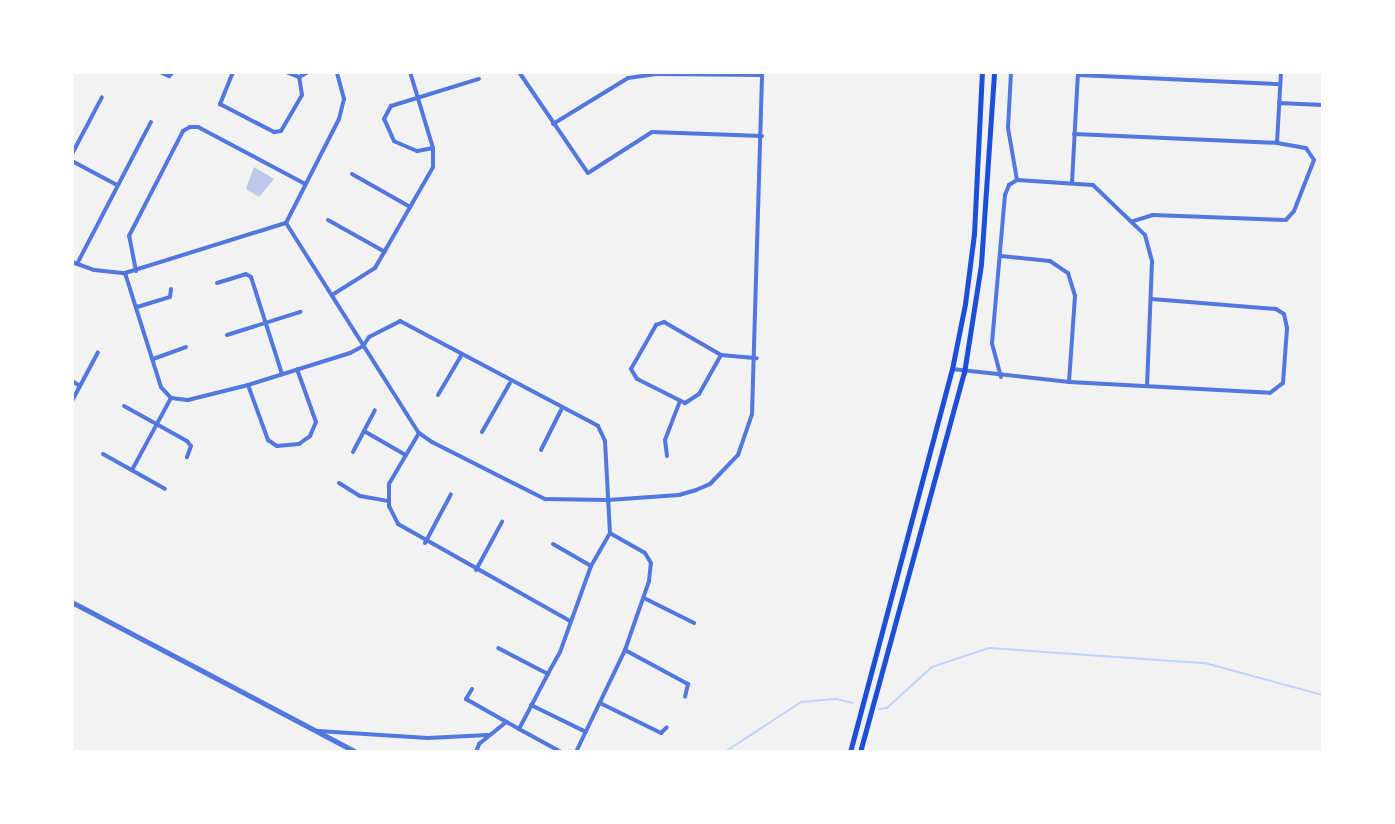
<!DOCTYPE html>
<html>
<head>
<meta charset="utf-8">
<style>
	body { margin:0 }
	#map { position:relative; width:1395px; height:824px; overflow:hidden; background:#f2f2f2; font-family:Karla,sans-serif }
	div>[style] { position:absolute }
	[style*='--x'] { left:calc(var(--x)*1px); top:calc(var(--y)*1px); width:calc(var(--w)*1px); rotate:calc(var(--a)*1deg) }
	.stream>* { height:1.5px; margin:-0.75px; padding:0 0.75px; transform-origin:0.75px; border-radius:0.75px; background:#bfd3fe }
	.building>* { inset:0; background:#bdc9ec }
	.minor>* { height:4px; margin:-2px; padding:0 2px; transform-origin:2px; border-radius:2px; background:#5277de }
	.tertiary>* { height:4.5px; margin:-2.25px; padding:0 2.25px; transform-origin:2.25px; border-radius:2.25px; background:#5277de }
	.primary>* { height:5px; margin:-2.5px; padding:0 2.5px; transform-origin:2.5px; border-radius:2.5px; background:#1d4ed8 }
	span { translate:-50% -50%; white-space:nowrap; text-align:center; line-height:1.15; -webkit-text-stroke:5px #fff; paint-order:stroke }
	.frame { position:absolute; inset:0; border:74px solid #fff; pointer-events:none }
</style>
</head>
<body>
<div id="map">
	<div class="stream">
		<i style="--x:879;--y:709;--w:8;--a:-7"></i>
		<i style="--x:887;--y:708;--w:61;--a:-42.3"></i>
		<i style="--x:932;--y:667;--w:60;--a:-18.4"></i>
		<i style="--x:989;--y:648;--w:217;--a:4"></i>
		<i style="--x:1205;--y:663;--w:122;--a:15.2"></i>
		<i style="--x:725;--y:752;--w:91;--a:-33.3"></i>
		<i style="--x:801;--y:702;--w:36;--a:-5"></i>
		<i style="--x:837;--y:699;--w:16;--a:14"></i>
	</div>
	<div class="building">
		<i style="clip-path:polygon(254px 167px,274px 179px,259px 197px,246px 189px)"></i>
	</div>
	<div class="minor">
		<i style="--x:160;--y:72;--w:10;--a:24"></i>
		<i style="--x:169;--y:76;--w:6;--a:-45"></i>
		<i style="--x:233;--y:72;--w:35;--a:112"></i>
		<i style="--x:220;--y:104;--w:61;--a:27.4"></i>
		<i style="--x:274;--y:132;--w:7;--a:-8"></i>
		<i style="--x:281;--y:131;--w:42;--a:-59.7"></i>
		<i style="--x:302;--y:95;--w:18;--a:-99"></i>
		<i style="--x:286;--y:72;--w:14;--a:21"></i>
		<i style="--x:299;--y:77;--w:10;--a:-29"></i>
		<i style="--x:519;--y:72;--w:122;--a:55.7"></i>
		<i style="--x:588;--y:173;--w:76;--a:-32.6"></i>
		<i style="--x:652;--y:132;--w:110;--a:2.1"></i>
		<i style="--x:1078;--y:75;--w:202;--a:2.6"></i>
		<i style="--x:1279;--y:103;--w:44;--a:2.6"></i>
		<i style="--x:553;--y:124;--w:88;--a:-31.5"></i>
		<i style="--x:628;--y:78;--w:27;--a:-8"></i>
		<i style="--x:655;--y:74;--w:107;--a:0.5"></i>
		<i style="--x:1074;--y:134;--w:203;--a:2.5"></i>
		<i style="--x:1277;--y:143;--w:29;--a:10"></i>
		<i style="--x:1306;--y:148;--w:14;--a:56"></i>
		<i style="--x:1314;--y:160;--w:55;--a:111.4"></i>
		<i style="--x:1294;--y:211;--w:12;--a:132"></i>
		<i style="--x:1286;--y:220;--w:133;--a:-177.8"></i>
		<i style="--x:1153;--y:215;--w:21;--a:163"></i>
		<i style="--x:1277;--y:143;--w:71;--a:-86.8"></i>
		<i style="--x:433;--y:148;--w:16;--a:169"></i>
		<i style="--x:417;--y:151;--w:25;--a:-157"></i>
		<i style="--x:394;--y:141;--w:24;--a:-114"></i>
		<i style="--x:384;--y:119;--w:15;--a:-62"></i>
		<i style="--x:391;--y:106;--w:92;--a:-17.1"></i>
		<i style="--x:72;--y:154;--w:64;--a:-62.2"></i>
		<i style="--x:72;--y:161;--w:51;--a:28.1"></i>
		<i style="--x:352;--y:174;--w:67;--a:29.6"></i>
		<i style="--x:1017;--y:180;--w:76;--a:3.8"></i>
		<i style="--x:1093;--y:185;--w:72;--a:43.9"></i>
		<i style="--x:1145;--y:235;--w:28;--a:75"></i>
		<i style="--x:1152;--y:262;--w:124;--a:92.3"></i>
		<i style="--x:1072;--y:183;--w:110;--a:-86.9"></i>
		<i style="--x:328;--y:220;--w:65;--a:29.3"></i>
		<i style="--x:286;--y:223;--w:249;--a:57.7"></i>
		<i style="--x:419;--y:433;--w:16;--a:35"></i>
		<i style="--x:432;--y:442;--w:127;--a:26.8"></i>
		<i style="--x:545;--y:499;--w:63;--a:0.9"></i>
		<i style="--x:608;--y:500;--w:71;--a:-4"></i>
		<i style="--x:679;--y:495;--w:18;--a:-16"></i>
		<i style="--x:696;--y:490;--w:15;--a:-23"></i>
		<i style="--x:710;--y:484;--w:40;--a:-46"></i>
		<i style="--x:738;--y:455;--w:43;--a:-71.1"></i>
		<i style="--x:752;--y:414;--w:342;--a:-88.3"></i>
		<i style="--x:1001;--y:256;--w:49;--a:5.8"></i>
		<i style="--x:1050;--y:261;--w:22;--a:34"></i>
		<i style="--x:1068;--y:273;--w:24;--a:73"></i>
		<i style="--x:1075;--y:296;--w:86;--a:94"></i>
		<i style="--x:72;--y:262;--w:23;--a:20"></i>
		<i style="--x:94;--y:270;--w:31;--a:6"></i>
		<i style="--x:125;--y:273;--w:169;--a:-17.3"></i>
		<i style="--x:286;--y:223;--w:117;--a:-63"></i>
		<i style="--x:339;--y:119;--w:21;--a:-76"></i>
		<i style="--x:344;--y:99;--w:28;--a:-105"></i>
		<i style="--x:77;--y:264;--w:160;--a:-62.5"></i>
		<i style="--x:136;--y:271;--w:36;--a:-101"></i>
		<i style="--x:129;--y:236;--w:118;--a:-62.8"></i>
		<i style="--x:183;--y:131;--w:8;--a:-30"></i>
		<i style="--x:190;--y:127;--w:8;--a:0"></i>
		<i style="--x:198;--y:127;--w:121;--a:28"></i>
		<i style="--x:125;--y:273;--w:120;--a:72.5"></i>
		<i style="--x:161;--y:387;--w:15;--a:48"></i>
		<i style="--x:171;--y:398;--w:17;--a:7"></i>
		<i style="--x:188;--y:400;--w:62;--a:-14"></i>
		<i style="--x:248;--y:385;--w:107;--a:-17.4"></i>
		<i style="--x:350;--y:353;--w:15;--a:-28"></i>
		<i style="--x:363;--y:346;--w:11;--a:-56"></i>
		<i style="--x:369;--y:337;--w:35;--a:-27"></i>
		<i style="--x:400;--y:321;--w:224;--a:27.9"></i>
		<i style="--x:598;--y:426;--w:17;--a:65"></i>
		<i style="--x:605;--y:441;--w:92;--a:86.9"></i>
		<i style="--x:610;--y:533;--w:38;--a:120"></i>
		<i style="--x:591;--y:566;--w:91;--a:109.8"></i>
		<i style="--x:560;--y:652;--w:25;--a:119"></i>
		<i style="--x:548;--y:674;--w:56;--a:-152.5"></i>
		<i style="--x:217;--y:283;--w:30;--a:-17"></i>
		<i style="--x:246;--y:274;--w:6;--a:31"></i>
		<i style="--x:251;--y:277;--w:102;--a:72.3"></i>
		<i style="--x:332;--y:295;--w:51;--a:-32.1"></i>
		<i style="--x:375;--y:268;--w:116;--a:-60.1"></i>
		<i style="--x:433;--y:167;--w:19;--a:-90"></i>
		<i style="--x:433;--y:148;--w:79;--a:-106.8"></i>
		<i style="--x:137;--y:307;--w:34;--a:-17"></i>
		<i style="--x:170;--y:297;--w:8;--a:-83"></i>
		<i style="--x:227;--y:335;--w:77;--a:-17.5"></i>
		<i style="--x:721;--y:355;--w:45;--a:119.4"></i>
		<i style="--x:699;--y:394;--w:17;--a:147"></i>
		<i style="--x:685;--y:403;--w:54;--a:-153.4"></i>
		<i style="--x:637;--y:379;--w:12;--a:-121"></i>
		<i style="--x:631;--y:369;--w:51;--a:-60.4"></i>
		<i style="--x:656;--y:325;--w:9;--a:-21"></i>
		<i style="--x:664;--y:322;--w:66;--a:30.1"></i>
		<i style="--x:721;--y:355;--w:36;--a:5"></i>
		<i style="--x:153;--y:359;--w:35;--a:-20"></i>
		<i style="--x:952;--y:369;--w:118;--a:6.3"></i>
		<i style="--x:1069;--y:382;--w:201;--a:3.1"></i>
		<i style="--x:1270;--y:393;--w:16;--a:-38"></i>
		<i style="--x:1283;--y:383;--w:55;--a:-85.8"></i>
		<i style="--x:1287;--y:328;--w:14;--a:-102"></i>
		<i style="--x:1284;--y:314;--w:9;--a:-148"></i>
		<i style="--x:1276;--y:309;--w:125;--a:-175.4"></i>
		<i style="--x:1001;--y:377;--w:35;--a:-105"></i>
		<i style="--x:992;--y:343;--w:149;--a:-85"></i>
		<i style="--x:1005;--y:195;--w:11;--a:-68"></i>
		<i style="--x:1009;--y:185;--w:9;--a:-32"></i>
		<i style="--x:1017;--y:180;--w:53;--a:-99.8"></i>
		<i style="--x:1008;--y:128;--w:56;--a:-86.9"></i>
		<i style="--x:72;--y:381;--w:9;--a:32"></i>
		<i style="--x:80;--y:386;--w:38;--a:-62"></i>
		<i style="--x:248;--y:385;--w:59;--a:70"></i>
		<i style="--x:268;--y:440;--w:11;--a:34"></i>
		<i style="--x:277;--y:446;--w:22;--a:-5"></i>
		<i style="--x:299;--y:444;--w:14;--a:-36"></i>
		<i style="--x:310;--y:436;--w:15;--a:-67"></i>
		<i style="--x:316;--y:422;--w:56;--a:-109.7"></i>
		<i style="--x:438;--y:395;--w:45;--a:-59.5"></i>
		<i style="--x:72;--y:401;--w:17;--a:-62"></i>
		<i style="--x:124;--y:406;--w:72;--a:29.1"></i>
		<i style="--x:187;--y:441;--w:6;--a:51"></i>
		<i style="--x:191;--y:446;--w:12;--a:110"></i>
		<i style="--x:364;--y:431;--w:46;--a:29.9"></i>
		<i style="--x:482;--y:432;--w:56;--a:-60.3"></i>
		<i style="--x:419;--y:433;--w:59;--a:120.5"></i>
		<i style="--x:389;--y:484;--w:22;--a:90"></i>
		<i style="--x:389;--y:506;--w:20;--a:63"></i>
		<i style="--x:398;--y:524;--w:197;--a:29.4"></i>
		<i style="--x:541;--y:450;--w:45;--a:-63.4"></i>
		<i style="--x:353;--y:452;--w:47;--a:-62.4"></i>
		<i style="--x:103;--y:454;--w:71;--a:29.4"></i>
		<i style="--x:667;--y:456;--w:16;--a:-97"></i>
		<i style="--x:665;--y:440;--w:40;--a:-69"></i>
		<i style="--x:132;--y:470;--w:82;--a:-61.6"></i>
		<i style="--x:339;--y:483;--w:25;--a:32"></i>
		<i style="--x:360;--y:496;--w:28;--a:10"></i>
		<i style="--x:425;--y:543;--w:55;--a:-62"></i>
		<i style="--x:553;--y:544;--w:44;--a:30.1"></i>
		<i style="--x:476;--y:570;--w:55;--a:-61.6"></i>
		<i style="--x:644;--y:598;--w:56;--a:26.6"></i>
		<i style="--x:625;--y:650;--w:72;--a:28.4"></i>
		<i style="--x:688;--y:684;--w:13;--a:103"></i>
		<i style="--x:472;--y:689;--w:12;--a:121"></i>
		<i style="--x:466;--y:699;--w:61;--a:29.5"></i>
		<i style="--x:519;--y:729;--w:62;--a:-62.2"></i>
		<i style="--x:600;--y:703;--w:68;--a:26.2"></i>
		<i style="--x:661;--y:733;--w:8;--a:-45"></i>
		<i style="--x:531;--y:705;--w:61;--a:26.1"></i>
		<i style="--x:519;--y:729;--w:48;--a:28.7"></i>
		<i style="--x:318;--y:731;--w:110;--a:3.6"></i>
		<i style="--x:428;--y:738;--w:60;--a:-2.9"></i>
		<i style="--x:476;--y:752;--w:9;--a:-69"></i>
		<i style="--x:479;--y:744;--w:35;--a:-39"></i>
		<i style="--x:576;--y:752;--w:113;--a:-64.3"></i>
		<i style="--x:625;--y:650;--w:73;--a:-70.8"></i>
		<i style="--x:649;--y:581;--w:18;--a:-84"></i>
		<i style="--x:651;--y:563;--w:12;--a:-121"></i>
		<i style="--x:645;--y:553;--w:40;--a:-150.3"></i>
	</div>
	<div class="tertiary">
		<i style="--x:72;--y:602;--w:321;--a:27.8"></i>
	</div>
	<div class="primary">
		<i style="--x:850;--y:752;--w:396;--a:-75.1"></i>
		<i style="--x:952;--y:369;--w:66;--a:-78.7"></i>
		<i style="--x:965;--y:304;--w:71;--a:-82.7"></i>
		<i style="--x:974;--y:234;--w:162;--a:-87.2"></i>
		<i style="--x:860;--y:752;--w:393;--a:-74.7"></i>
		<i style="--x:964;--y:373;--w:110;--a:-81.1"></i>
		<i style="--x:981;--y:264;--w:192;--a:-86.1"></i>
	</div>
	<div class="frame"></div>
</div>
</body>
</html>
